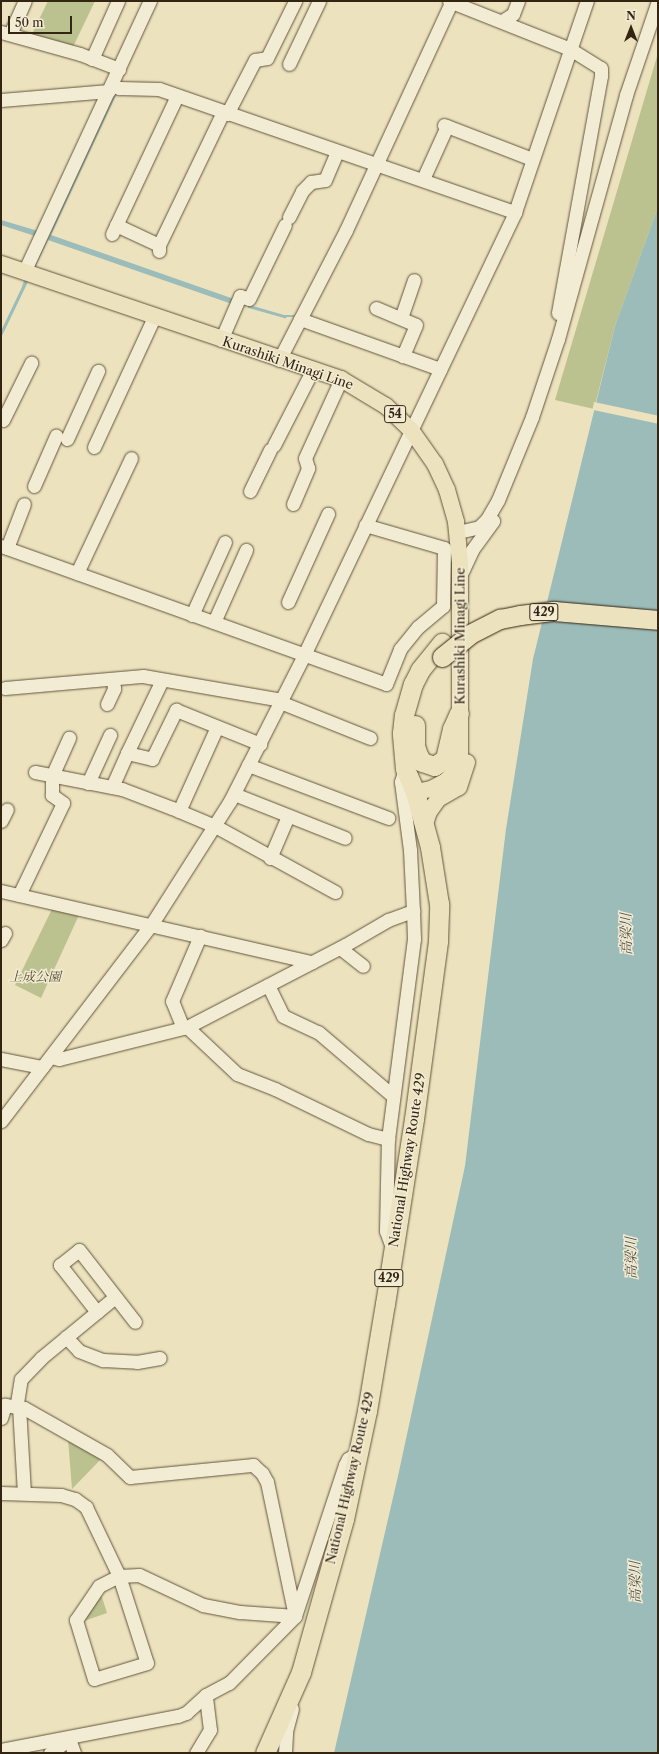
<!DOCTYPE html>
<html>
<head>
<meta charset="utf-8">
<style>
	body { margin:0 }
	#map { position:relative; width:659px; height:1754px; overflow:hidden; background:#ece2bd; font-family:"Libre Caslon Text","Noto Serif JP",serif }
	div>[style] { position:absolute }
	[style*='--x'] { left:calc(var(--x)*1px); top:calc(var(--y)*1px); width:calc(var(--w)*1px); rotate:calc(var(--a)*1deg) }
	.green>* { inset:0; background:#bbc28f }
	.water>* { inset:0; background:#9bbcb9 }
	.pier>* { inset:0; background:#ece2bd; transform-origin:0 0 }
	.stream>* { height:2.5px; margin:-1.25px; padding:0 1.25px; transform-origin:1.25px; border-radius:1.25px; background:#9bbcb9 }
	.roads { filter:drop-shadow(0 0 1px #62543d) drop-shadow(0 0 1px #62543d) }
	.minor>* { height:13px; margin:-6.5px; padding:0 6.5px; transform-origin:6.5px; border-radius:6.5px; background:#f3ecd4 }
	.major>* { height:16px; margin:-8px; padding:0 8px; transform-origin:8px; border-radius:8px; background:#ece2bd }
	.highway>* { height:19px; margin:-9.5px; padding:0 9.5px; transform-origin:9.5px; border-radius:9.5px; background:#ece2bd }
	.bridges { filter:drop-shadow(0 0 1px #342512) drop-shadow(0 0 1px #342512) }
	.highway-bridge>* { height:19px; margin:-9.5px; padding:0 9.5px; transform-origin:9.5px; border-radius:9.5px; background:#ece2bd }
	span { translate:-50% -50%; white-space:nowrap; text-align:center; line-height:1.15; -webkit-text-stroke:3px #f3ecd4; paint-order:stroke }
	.shield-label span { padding:1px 3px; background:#f3ecd4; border:1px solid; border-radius:3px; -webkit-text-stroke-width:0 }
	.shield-label { font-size:12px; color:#342512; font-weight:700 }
	.street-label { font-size:13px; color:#342512 }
	.park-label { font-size:13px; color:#564c31; font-style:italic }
	.water-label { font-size:14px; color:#535244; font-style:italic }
	.frame { position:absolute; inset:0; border:2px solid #342512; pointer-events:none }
	.north { position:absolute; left:611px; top:8px; width:40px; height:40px; -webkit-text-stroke:3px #f3ecd4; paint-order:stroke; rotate:0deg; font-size:11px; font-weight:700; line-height:16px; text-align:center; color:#342512 }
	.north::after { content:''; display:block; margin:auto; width:14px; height:18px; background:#342512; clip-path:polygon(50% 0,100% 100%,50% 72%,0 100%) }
	.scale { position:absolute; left:8px; top:16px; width:64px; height:18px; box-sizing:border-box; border:2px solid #342512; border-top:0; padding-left:5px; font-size:12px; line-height:14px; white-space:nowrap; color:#342512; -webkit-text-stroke:3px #f3ecd4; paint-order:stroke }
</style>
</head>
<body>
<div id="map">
	<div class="green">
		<i style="clip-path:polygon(48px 1px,95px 1px,72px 49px,31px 36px)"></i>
		<i style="clip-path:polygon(658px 53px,658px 207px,615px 326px,594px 409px,555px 400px)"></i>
		<i style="clip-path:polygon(52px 909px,79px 915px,41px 998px,15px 985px)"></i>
		<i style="clip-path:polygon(68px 1439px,102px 1458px,72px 1489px)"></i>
		<i style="clip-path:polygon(100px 1591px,107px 1613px,81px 1622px)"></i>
	</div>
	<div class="water">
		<i style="clip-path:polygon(112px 91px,118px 91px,51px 235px,234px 299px,232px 304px,48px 240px,1px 338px,1px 331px,22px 287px,38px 237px,1px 225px,1px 220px,45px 233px)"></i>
		<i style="clip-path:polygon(658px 207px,658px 1753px,334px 1753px,398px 1476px,465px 1166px,506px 829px,533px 659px,615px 326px)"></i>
	</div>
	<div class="pier">
		<i style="left:594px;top:402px;width:66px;height:8px;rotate:12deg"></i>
	</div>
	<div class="stream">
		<i style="--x:249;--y:306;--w:37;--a:16"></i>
		<i style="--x:285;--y:316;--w:11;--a:0"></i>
	</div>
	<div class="roads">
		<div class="minor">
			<i style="--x:449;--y:1;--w:130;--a:21.6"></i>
			<i style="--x:570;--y:49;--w:36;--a:32"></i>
			<i style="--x:601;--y:68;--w:8;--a:90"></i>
			<i style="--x:601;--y:76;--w:241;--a:100.3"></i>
			<i style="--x:502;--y:21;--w:13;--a:-32"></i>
			<i style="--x:513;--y:14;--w:14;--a:-69"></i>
			<i style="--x:1;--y:32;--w:82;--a:15.6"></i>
			<i style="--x:80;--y:54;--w:42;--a:21"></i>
			<i style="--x:10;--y:34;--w:36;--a:-66"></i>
			<i style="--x:92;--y:59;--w:64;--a:-65.9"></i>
			<i style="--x:289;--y:64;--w:70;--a:-64.5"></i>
			<i style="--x:112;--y:85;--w:8;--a:23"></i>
			<i style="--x:119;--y:88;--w:40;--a:1.4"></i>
			<i style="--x:159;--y:89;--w:377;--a:19.1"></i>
			<i style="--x:1;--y:100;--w:108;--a:-4.8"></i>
			<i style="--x:227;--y:114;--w:61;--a:-62.6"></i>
			<i style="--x:255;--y:60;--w:12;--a:-9"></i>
			<i style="--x:267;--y:58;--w:64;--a:-63.8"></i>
			<i style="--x:444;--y:125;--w:94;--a:21.1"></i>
			<i style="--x:423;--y:179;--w:58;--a:-65.6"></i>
			<i style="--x:289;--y:217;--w:29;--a:-63"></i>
			<i style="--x:302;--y:191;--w:13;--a:-45"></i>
			<i style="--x:311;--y:182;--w:14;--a:-8"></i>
			<i style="--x:325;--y:180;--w:30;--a:-67"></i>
			<i style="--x:116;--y:225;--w:47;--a:24.9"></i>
			<i style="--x:159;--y:245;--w:6;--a:90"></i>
			<i style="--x:112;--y:234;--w:153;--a:-64.8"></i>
			<i style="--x:159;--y:245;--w:148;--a:-64.3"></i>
			<i style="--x:24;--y:272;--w:299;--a:-65.1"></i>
			<i style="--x:376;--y:308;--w:43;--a:23"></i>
			<i style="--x:416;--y:325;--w:34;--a:113"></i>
			<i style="--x:401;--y:318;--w:40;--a:-71.1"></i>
			<i style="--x:300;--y:319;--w:149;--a:19.7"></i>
			<i style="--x:221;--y:340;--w:48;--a:-66.6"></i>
			<i style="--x:240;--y:296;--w:9;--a:18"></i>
			<i style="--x:249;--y:299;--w:82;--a:-64.1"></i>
			<i style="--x:279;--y:360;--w:146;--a:-62.7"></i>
			<i style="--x:346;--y:230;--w:252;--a:-65.2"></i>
			<i style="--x:3;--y:420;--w:64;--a:-63.8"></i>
			<i style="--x:67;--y:439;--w:75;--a:-65.5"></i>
			<i style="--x:274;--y:445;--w:85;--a:-62.8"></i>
			<i style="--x:94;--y:447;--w:143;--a:-65.2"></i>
			<i style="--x:34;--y:486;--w:55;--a:-66.3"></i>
			<i style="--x:250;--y:491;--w:46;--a:-64"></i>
			<i style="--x:293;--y:504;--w:39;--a:-67"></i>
			<i style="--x:308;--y:468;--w:10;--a:-107"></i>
			<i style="--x:305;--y:458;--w:87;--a:-65.5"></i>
			<i style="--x:458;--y:532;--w:22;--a:-13"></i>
			<i style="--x:479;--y:527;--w:11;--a:-45"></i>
			<i style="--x:487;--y:519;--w:22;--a:-60"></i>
			<i style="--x:498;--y:500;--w:90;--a:-67.7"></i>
			<i style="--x:532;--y:417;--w:82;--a:-71.6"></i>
			<i style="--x:558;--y:339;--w:253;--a:-74.4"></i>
			<i style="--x:626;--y:95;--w:99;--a:-71.2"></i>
			<i style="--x:1;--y:546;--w:409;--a:19.7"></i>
			<i style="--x:386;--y:684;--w:38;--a:-68"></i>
			<i style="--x:400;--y:649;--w:28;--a:-51"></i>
			<i style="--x:418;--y:627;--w:33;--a:-40"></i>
			<i style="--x:443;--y:606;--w:58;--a:-89"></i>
			<i style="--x:444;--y:548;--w:82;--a:-163.8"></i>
			<i style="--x:7;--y:548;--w:47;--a:-68.9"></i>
			<i style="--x:77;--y:573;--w:127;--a:-64.8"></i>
			<i style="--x:461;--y:574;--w:26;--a:-65"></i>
			<i style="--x:472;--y:550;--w:36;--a:-54"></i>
			<i style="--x:288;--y:602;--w:97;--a:-65.6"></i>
			<i style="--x:192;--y:615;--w:80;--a:-65.7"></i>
			<i style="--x:214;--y:622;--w:79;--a:-66"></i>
			<i style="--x:162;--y:680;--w:81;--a:115.6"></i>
			<i style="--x:127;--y:753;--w:26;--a:13"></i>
			<i style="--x:152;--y:759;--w:55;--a:-63.9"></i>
			<i style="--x:176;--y:710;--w:91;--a:22"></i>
			<i style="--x:5;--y:688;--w:139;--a:-5"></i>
			<i style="--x:143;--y:676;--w:141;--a:9.8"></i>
			<i style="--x:280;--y:702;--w:97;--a:21.8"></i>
			<i style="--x:107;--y:704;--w:17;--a:-65"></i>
			<i style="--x:114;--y:689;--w:10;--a:-96"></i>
			<i style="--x:248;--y:765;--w:150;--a:20.7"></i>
			<i style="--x:35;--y:772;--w:89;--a:11.1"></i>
			<i style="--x:122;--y:789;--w:53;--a:20.8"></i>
			<i style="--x:172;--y:808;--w:47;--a:22.7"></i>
			<i style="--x:215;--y:826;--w:137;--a:28.8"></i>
			<i style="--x:88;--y:783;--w:53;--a:-65.4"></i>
			<i style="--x:112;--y:787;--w:37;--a:-66"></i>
			<i style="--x:234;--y:794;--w:119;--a:21.6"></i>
			<i style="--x:179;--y:811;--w:92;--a:-65.7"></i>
			<i style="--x:1;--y:821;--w:13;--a:-63"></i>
			<i style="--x:270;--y:858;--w:46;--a:-66.8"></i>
			<i style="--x:1;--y:891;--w:319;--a:12.9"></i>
			<i style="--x:19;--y:895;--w:102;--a:-64.4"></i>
			<i style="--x:63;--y:803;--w:14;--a:-144"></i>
			<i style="--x:52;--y:795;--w:19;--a:-90"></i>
			<i style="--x:52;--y:776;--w:42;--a:-65.9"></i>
			<i style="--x:1;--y:940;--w:8;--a:-60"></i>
			<i style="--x:340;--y:948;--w:29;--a:38"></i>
			<i style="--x:268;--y:985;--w:34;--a:64"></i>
			<i style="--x:283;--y:1016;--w:38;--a:25"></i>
			<i style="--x:318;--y:1032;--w:99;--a:40.5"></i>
			<i style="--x:187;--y:1027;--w:69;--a:43.2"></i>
			<i style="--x:237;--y:1074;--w:41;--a:21.5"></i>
			<i style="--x:275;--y:1089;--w:103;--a:25.8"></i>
			<i style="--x:368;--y:1134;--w:21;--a:14"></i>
			<i style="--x:183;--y:1028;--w:29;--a:-112"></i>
			<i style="--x:172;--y:1001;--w:71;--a:-66.7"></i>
			<i style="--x:51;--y:1057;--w:8;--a:14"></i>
			<i style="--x:59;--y:1059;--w:132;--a:-14"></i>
			<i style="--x:187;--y:1027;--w:178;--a:-27.4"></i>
			<i style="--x:345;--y:945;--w:50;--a:-30.2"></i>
			<i style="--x:388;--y:920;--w:27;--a:-20"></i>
			<i style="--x:413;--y:911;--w:61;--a:-92.8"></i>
			<i style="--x:410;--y:850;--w:69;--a:-97.5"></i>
			<i style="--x:401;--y:782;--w:14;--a:-73"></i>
			<i style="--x:1;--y:1059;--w:42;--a:11"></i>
			<i style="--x:1;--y:1121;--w:247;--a:-52.6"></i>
			<i style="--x:151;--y:925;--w:147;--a:-57.5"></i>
			<i style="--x:230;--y:801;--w:164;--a:-63.1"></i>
			<i style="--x:304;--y:655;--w:491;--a:-64.5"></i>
			<i style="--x:515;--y:212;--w:223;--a:-71.2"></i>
			<i style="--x:393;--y:1250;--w:20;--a:-110"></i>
			<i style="--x:386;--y:1231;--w:92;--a:-88.8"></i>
			<i style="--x:388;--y:1139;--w:202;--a:-82.6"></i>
			<i style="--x:414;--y:939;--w:28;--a:-92"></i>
			<i style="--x:97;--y:1312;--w:60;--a:-128.2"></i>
			<i style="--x:60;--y:1265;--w:24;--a:-38"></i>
			<i style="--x:79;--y:1250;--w:91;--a:52.1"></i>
			<i style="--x:66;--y:1337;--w:19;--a:47"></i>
			<i style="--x:79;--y:1351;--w:26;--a:21"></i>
			<i style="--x:103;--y:1360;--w:34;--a:3"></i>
			<i style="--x:137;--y:1362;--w:23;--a:-10"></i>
			<i style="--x:1;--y:1418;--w:14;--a:-73"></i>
			<i style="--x:5;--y:1405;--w:19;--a:9"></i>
			<i style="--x:24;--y:1408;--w:95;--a:29.5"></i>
			<i style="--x:107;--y:1455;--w:32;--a:44"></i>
			<i style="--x:130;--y:1477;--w:124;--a:-5.6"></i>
			<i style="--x:253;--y:1465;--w:12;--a:42"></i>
			<i style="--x:262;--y:1473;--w:10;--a:61"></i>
			<i style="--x:267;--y:1482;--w:137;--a:78.2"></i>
			<i style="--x:1;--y:1493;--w:60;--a:1.9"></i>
			<i style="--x:61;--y:1495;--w:15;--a:16"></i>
			<i style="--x:75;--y:1499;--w:14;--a:36"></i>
			<i style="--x:86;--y:1507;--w:76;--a:64.4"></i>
			<i style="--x:119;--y:1576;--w:20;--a:-3"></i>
			<i style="--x:139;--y:1575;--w:71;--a:25.1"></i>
			<i style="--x:203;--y:1605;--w:38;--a:11"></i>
			<i style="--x:240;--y:1612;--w:55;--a:4.2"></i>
			<i style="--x:24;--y:1493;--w:87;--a:-93.3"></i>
			<i style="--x:19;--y:1406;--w:4;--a:-124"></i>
			<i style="--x:17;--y:1403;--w:24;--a:-81"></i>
			<i style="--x:21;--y:1379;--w:29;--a:-46"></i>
			<i style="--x:41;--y:1358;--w:96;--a:-39.5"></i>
			<i style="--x:119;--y:1576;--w:91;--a:72.2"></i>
			<i style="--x:147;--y:1663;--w:55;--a:163.2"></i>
			<i style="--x:94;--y:1679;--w:62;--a:-107"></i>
			<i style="--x:76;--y:1620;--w:41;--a:-55.9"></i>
			<i style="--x:99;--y:1586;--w:22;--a:-27"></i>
			<i style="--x:1;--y:1750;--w:180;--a:-10.9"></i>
			<i style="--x:178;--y:1716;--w:9;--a:-21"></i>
			<i style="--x:186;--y:1713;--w:27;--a:-42"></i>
			<i style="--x:206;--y:1695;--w:26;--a:-28"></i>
			<i style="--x:229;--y:1683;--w:94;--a:-45.4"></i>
			<i style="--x:295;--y:1616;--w:159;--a:-71.7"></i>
			<i style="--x:345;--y:1465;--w:7;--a:-63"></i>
			<i style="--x:348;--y:1459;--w:13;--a:-32"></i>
			<i style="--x:50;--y:1753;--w:24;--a:-36"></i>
			<i style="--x:69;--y:1739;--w:15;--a:70"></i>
			<i style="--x:196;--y:1753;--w:27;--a:-59"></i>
			<i style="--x:210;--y:1730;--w:35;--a:-97"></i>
			<i style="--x:285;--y:1753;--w:22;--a:-87"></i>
			<i style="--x:286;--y:1731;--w:23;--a:-75"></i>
		</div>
		<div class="major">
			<i style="--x:1;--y:264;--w:359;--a:18.7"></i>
			<i style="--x:341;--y:379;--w:52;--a:31"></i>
			<i style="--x:386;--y:406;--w:35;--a:44"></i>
			<i style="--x:411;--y:430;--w:42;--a:54.8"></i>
			<i style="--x:435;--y:464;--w:29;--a:65"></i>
			<i style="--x:447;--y:490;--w:33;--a:74"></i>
			<i style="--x:456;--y:522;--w:41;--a:84.4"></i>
			<i style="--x:460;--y:563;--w:191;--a:90"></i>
			<i style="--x:460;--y:754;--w:16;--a:101"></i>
			<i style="--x:457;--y:770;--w:16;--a:135"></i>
			<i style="--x:446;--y:781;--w:17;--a:152"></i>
			<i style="--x:431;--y:789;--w:16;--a:169"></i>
			<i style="--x:424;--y:827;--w:16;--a:-72"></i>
			<i style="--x:429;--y:812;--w:16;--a:-55"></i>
			<i style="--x:438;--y:799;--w:24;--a:-30"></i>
			<i style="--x:459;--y:787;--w:26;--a:-72"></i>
		</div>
		<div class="highway">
			<i style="--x:415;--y:725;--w:21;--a:90"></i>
			<i style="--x:415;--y:746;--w:9;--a:72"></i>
			<i style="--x:418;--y:755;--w:8;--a:60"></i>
			<i style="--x:422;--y:762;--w:13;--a:18"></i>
			<i style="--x:434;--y:766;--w:13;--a:-32"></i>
			<i style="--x:445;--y:759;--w:31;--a:-77"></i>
			<i style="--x:452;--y:729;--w:17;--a:-66"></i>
			<i style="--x:265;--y:1753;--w:89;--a:-66"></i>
			<i style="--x:301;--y:1672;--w:159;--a:-74.3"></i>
			<i style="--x:344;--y:1519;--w:110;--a:-78"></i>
			<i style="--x:367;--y:1411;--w:109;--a:-80.5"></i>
			<i style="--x:385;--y:1304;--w:187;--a:-81.1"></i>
			<i style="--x:414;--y:1119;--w:180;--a:-82.3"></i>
			<i style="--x:438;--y:941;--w:37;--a:-88"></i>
			<i style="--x:439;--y:904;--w:58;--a:-99"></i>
			<i style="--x:430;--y:847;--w:57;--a:-105.3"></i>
			<i style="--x:415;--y:792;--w:25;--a:-113"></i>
			<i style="--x:405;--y:769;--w:36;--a:-95"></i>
			<i style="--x:402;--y:733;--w:18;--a:-84"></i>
			<i style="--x:404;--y:715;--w:32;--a:-74"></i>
			<i style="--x:413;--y:684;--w:16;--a:-63"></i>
			<i style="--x:420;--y:670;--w:35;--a:-51"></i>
		</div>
	</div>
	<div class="bridges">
		<div class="highway-bridge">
			<i style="--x:442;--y:657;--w:36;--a:-39"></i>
			<i style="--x:470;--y:634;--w:34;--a:-27"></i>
			<i style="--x:500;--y:619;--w:20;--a:-11"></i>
			<i style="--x:520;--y:615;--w:34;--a:-7"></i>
			<i style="--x:554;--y:611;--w:104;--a:4.9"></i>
		</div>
	</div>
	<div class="shield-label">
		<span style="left:395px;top:414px">54</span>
		<span style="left:544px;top:612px">429</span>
		<span style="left:389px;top:1278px">429</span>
	</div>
	<div class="street-label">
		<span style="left:288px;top:363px;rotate:19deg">Kurashiki Minagi Line</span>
		<span style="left:460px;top:636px;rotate:-90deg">Kurashiki Minagi Line</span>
		<span style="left:407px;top:1160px;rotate:-81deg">National Highway Route 429</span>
		<span style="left:350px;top:1478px;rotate:-77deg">National Highway Route 429</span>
	</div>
	<div class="park-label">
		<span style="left:35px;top:976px">上成公園</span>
	</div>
	<div class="water-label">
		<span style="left:626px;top:934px;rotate:-91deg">高梁川</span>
		<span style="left:631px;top:1258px;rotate:-91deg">高梁川</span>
		<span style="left:635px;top:1582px;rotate:-91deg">高梁川</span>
	</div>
	<div class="frame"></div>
	<div class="north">N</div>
	<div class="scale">50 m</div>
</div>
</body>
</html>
